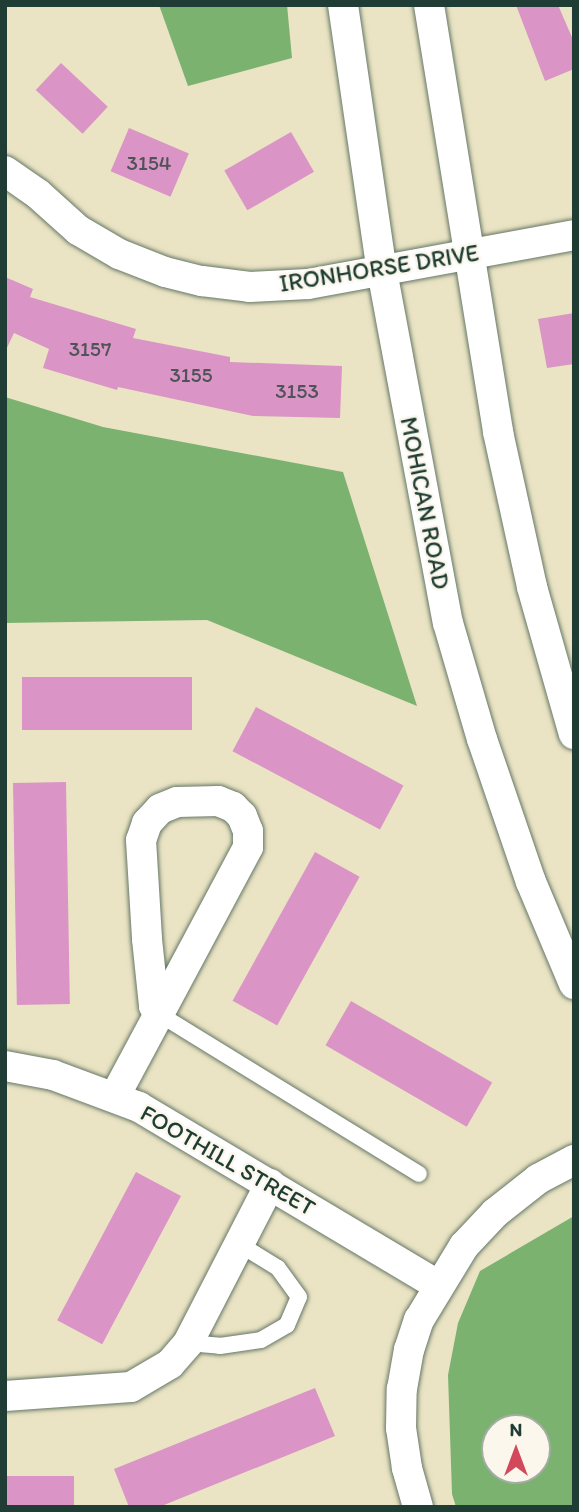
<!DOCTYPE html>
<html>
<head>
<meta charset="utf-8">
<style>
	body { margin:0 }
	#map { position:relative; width:579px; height:1512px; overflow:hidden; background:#eae4c4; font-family:Itim,sans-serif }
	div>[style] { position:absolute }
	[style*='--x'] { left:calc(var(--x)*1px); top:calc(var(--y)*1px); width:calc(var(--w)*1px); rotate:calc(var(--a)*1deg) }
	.forest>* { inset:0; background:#7cb270 }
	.building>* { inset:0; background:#da94c5; transform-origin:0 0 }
	.roads { filter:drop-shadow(0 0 2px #676) drop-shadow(0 0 2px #676) }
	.service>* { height:16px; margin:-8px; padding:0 8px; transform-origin:8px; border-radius:8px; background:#fff }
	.minor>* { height:30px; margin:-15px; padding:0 15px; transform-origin:15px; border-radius:15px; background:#fff }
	span { translate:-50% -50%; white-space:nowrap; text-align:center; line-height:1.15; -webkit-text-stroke:5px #fbf7ec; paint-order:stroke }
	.number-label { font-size:21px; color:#4e5358 }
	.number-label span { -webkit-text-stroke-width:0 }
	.street-label { font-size:24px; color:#1f3d34 }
	.frame { position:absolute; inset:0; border:7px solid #1f3d34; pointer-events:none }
	.north { position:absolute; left:481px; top:1414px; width:70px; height:70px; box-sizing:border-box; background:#fbf7ec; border:2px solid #a3ada2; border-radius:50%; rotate:0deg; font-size:19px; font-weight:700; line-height:28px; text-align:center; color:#1f3d34 }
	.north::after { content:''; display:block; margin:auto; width:24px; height:32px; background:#d1495b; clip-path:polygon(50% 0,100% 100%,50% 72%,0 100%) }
</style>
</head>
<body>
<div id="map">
	<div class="forest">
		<i style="clip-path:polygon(159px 5px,287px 5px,292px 58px,188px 86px)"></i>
		<i style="clip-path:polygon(5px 397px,103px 427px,343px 472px,417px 706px,207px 620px,5px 623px)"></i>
		<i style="clip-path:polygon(evenodd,574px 1216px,574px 1507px,456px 1507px,452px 1494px,448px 1375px,458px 1323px,480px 1271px,574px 1216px,495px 1428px,537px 1428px,537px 1470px,495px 1470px,495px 1428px)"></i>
	</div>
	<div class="building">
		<i style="clip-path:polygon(516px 5px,558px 5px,574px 42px,574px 69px,545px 81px)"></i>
		<i style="left:61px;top:63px;width:64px;height:37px;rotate:43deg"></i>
		<i style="left:129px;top:128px;width:65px;height:47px;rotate:23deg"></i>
		<i style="left:291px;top:132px;width:46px;height:77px;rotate:60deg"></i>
		<i style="clip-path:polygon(5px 277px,33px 289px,30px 297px,136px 329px,133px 338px,230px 357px,230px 362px,342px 366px,340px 418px,253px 416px,118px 387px,117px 390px,43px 368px,49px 349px,14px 333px,5px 352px)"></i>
		<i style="clip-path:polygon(574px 313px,574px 364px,547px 368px,538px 319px)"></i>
		<i style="left:192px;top:677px;width:53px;height:170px;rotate:90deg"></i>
		<i style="left:256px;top:707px;width:167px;height:50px;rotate:28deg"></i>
		<i style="left:66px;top:782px;width:222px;height:53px;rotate:89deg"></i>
		<i style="left:315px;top:852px;width:51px;height:170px;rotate:29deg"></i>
		<i style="left:351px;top:1001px;width:163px;height:51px;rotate:30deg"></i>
		<i style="left:136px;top:1172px;width:51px;height:168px;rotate:28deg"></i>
		<i style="clip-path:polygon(315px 1388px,335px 1436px,159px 1507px,129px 1507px,114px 1469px)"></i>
		<i style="left:5px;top:1476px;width:69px;height:31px"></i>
	</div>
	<div class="roads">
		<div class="service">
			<i style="--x:159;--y:1014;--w:305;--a:31.6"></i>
			<i style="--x:188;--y:1343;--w:32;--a:5"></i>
			<i style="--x:220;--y:1346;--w:41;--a:-8.3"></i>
			<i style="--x:261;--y:1340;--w:30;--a:-30"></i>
			<i style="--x:287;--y:1325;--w:30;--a:-67"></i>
			<i style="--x:299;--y:1297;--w:36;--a:-126"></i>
			<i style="--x:278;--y:1268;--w:46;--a:-148.4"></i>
		</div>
		<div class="minor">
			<i style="--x:343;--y:5;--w:269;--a:81.7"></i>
			<i style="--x:382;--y:271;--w:358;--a:79.4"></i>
			<i style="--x:448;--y:623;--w:121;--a:73.7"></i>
			<i style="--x:482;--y:739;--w:151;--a:71.1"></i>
			<i style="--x:531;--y:882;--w:111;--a:67.1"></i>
			<i style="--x:429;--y:5;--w:433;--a:80.8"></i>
			<i style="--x:498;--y:432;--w:159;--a:77.6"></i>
			<i style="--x:532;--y:587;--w:153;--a:74.1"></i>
			<i style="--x:5;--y:171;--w:40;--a:34.9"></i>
			<i style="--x:38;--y:194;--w:54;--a:42"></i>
			<i style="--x:78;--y:230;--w:48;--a:30.3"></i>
			<i style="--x:119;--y:254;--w:49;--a:21.4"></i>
			<i style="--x:165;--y:272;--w:38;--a:14"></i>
			<i style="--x:202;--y:281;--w:48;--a:7.1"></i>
			<i style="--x:250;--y:287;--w:58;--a:-3"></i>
			<i style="--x:308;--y:284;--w:270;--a:-10.4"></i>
			<i style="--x:5;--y:1066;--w:49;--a:10.6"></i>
			<i style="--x:53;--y:1075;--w:92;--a:20.4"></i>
			<i style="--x:139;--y:1107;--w:348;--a:30.8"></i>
			<i style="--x:115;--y:1096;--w:93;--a:-61.8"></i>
			<i style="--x:159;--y:1014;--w:189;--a:-61.9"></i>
			<i style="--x:248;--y:847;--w:16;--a:-90"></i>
			<i style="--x:248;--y:831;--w:16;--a:-112"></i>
			<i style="--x:242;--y:816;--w:13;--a:-135"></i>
			<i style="--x:233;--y:807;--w:16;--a:-158"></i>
			<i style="--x:218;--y:801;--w:41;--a:178.6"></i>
			<i style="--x:177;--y:802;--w:18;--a:158"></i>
			<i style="--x:160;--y:809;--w:19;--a:133"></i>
			<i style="--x:147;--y:823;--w:18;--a:109"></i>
			<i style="--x:141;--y:840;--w:99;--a:86.5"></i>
			<i style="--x:147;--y:939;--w:67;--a:84"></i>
			<i style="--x:154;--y:1006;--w:9;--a:58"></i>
			<i style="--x:5;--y:1396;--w:126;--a:-4.1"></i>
			<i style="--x:131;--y:1387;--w:45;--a:-30.5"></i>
			<i style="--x:170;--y:1364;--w:28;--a:-49"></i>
			<i style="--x:188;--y:1343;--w:179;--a:-62.7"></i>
			<i style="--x:418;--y:1507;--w:41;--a:-105.8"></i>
			<i style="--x:407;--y:1468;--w:40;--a:-98.5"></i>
			<i style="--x:401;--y:1428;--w:39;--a:-89"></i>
			<i style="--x:402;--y:1389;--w:40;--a:-80"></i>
			<i style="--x:409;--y:1350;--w:32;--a:-72"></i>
			<i style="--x:419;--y:1320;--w:87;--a:-58.7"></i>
			<i style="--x:464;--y:1246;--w:45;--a:-46.8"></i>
			<i style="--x:495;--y:1213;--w:55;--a:-38.3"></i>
			<i style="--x:538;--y:1179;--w:41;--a:-27.8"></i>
		</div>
	</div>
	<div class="number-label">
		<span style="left:149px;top:163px">3154</span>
		<span style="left:90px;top:349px">3157</span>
		<span style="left:191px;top:375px">3155</span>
		<span style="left:297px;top:391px">3153</span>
	</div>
	<div class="street-label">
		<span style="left:379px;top:268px;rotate:-9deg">IRONHORSE DRIVE</span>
		<span style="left:425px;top:503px;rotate:79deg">MOHICAN ROAD</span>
		<span style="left:228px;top:1160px;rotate:30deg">FOOTHILL STREET</span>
	</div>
	<div class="frame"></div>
	<div class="north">N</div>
</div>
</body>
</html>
